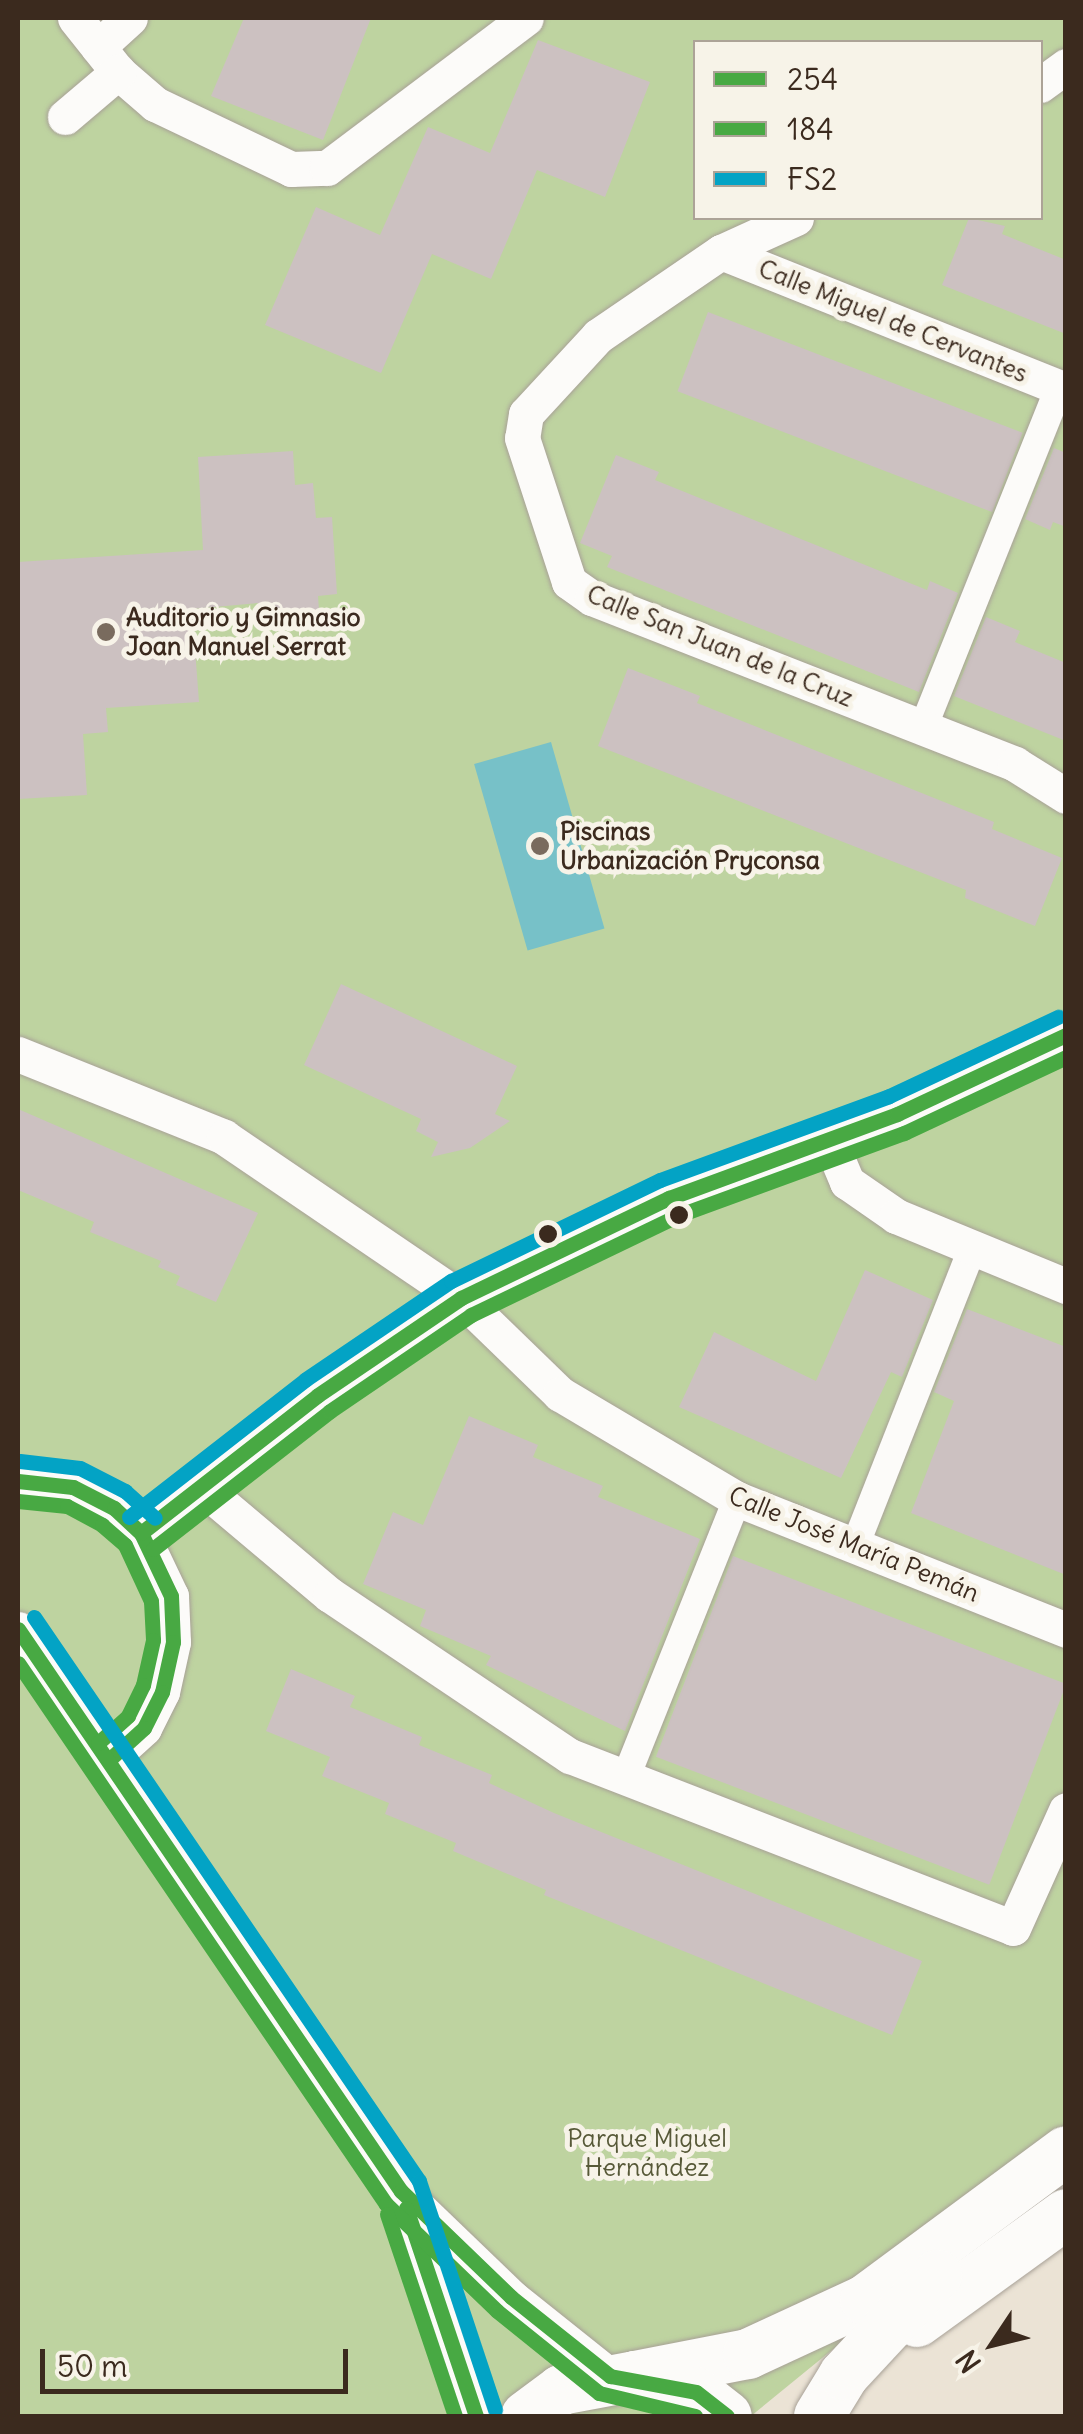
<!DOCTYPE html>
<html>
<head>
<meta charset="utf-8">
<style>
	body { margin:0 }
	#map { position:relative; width:1083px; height:2434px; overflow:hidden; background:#ebe3d5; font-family:Delius,sans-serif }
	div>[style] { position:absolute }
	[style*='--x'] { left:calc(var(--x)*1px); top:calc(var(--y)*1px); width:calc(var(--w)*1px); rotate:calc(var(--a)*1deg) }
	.green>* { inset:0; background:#bed3a0 }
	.water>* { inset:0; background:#77c1c8; transform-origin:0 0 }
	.building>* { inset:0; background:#ccc1c1; transform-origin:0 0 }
	.roads { filter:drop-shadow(0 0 2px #a8a197) drop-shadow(0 0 2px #a8a197) }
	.pedestrian>* { height:28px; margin:-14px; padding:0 14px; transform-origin:14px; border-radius:14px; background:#fcfbf9 }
	.minor>* { height:35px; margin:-17.5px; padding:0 17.5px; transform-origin:17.5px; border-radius:17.5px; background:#fcfbf9 }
	.secondary>* { height:50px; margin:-25px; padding:0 25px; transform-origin:25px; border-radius:25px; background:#fcfbf9 }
	.bus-1>* { height:15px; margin:-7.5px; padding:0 7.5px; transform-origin:7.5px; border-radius:7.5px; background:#48a943 }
	.bus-2>* { height:15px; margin:-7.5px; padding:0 7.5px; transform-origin:7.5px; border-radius:7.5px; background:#48a943 }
	.bus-3>* { height:15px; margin:-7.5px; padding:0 7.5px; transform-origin:7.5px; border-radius:7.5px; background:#03a3c5 }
	.dots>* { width:28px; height:28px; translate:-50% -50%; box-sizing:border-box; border:5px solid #f7f3e8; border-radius:50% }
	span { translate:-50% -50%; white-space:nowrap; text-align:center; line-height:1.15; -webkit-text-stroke:10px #f7f3e8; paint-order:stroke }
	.street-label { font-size:25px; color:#3b2a1e }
	.poi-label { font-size:25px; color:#3b2a1e; font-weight:700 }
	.left { translate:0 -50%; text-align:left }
	.park-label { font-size:25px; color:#575938 }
	.frame { position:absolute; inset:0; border:20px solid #3b2a1e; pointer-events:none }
	.legend { position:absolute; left:693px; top:40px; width:350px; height:180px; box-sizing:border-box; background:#f7f3e8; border:2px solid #aca397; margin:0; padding:12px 18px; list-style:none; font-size:30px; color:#3b2a1e }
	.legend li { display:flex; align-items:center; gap:20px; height:50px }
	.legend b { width:50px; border:2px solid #aca397 }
	.north { position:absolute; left:943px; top:2294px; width:100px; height:100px; -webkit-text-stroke:8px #f7f3e8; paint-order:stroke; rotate:235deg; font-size:28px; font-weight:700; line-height:40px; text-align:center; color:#3b2a1e }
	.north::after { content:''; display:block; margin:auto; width:35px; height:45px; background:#3b2a1e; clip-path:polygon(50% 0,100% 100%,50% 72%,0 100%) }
	.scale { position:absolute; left:40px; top:2349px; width:308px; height:45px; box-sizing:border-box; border:5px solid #3b2a1e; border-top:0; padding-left:12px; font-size:30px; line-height:35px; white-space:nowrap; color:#3b2a1e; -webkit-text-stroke:8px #f7f3e8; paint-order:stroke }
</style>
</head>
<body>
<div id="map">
	<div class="green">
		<i style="clip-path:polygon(evenodd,18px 18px,1065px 18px,1065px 2160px,751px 2416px,18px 2416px,18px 18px,696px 42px,1040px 42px,1040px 218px,696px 218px,696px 42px)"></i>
	</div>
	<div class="water">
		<i style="left:551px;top:742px;width:194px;height:80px;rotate:74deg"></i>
	</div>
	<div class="building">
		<i style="clip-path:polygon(244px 18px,371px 18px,323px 140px,211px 96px)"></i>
		<i style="clip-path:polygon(538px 40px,650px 82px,605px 197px,537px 170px,491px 279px,432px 254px,381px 373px,265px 325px,316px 207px,380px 235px,428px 127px,490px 153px)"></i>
		<i style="clip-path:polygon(969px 218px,1005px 226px,1002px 234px,1066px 260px,1066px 334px,942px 285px)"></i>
		<i style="left:708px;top:312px;width:337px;height:85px;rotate:21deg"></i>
		<i style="clip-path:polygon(1054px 448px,1066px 453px,1066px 527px,1053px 522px,1050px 530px,1025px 519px)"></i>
		<i style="clip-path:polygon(293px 451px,295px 485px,313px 483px,316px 518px,332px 517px,337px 594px,318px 596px,320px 624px,259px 628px,258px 603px,192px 609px,199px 702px,106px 708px,108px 732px,83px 734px,87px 795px,18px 799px,18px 562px,203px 550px,198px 457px)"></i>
		<i style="clip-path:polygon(616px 455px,659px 472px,655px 480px,927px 590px,930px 581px,958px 593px,919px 692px,607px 567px,612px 556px,580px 543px)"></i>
		<i style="clip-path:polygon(986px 617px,1020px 631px,1015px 642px,1066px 663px,1066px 741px,954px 696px)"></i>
		<i style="clip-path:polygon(628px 668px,700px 696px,697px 703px,994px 822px,992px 829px,1062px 858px,1035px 926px,965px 898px,966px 890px,598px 746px)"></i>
		<i style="clip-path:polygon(341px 984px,517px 1066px,495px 1114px,510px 1121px,470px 1148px,431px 1157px,438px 1142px,416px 1131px,421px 1119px,304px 1065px)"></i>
		<i style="clip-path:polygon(18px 1109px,258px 1213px,216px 1302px,176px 1285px,180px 1276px,158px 1267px,161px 1261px,90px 1232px,94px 1222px,18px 1190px)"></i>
		<i style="clip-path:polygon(865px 1270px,933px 1300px,902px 1377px,891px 1372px,841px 1478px,679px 1407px,714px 1332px,816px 1381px)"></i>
		<i style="clip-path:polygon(967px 1309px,1066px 1347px,1066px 1575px,911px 1513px,954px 1401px,934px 1392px)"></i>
		<i style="clip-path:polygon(469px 1416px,538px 1445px,533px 1457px,603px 1486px,598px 1497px,700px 1539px,625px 1731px,486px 1665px,491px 1656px,420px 1626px,426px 1610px,363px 1584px,393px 1512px,423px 1525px)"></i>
		<i style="left:733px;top:1556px;width:357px;height:215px;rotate:21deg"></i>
		<i style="clip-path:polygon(291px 1669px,355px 1696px,350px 1707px,422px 1737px,419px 1745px,492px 1775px,489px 1783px,554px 1813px,922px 1961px,892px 2035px,544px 1895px,546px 1890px,453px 1851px,456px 1843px,385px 1814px,389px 1803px,322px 1776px,330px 1757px,266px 1731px)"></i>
	</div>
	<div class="roads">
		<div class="pedestrian">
			<i style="--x:923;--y:728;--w:366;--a:-68.2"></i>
			<i style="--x:855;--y:1546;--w:317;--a:-68.5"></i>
			<i style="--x:626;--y:1777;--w:299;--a:-68.2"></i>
		</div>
		<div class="minor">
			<i style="--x:75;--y:18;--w:69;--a:51.5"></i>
			<i style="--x:118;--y:72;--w:49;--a:40.9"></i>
			<i style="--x:155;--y:104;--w:151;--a:25.5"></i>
			<i style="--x:291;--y:169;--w:36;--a:-2"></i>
			<i style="--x:327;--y:168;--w:249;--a:-37"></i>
			<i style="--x:98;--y:47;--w:43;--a:-42.2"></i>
			<i style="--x:1040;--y:85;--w:32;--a:-36"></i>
			<i style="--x:65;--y:117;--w:70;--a:-40.3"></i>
			<i style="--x:796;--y:218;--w:82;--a:155.6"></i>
			<i style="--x:721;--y:252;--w:149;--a:145.7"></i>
			<i style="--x:598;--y:336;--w:106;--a:132.7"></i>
			<i style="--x:526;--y:414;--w:24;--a:99"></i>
			<i style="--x:522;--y:438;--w:151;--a:71.9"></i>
			<i style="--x:569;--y:582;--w:28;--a:35"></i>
			<i style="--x:592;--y:598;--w:454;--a:21.4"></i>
			<i style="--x:1015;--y:764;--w:60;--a:32.1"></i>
			<i style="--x:721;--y:252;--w:372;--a:21.8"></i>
			<i style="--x:18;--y:1054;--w:222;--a:21.9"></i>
			<i style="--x:224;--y:1137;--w:287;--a:34.2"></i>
			<i style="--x:461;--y:1298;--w:138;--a:44.1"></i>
			<i style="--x:560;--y:1394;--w:206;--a:30.7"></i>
			<i style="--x:737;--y:1499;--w:354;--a:21.7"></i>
			<i style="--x:829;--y:1139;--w:47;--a:67.3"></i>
			<i style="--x:847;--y:1182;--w:60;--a:34.8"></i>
			<i style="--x:896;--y:1216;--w:184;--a:22.4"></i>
			<i style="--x:18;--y:1481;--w:55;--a:6.2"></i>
			<i style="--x:73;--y:1487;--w:46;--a:27.1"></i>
			<i style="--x:114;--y:1508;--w:37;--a:43"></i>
			<i style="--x:141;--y:1533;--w:70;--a:64.5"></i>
			<i style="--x:171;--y:1596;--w:46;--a:87.5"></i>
			<i style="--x:173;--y:1642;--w:51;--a:102.4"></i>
			<i style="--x:162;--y:1692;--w:40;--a:116.6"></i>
			<i style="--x:144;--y:1728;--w:45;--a:137.7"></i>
			<i style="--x:198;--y:1484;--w:172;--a:40.1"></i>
			<i style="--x:330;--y:1595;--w:289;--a:33.9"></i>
			<i style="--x:570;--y:1756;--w:475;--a:21.2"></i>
			<i style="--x:1013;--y:1928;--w:129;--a:-65.8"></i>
			<i style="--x:141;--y:1533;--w:224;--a:-37.9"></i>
			<i style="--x:318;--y:1395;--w:173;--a:-34.1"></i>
			<i style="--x:461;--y:1298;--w:231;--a:-25.7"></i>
			<i style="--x:669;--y:1198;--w:243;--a:-20.2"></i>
			<i style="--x:897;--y:1114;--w:187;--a:-25.1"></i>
			<i style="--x:18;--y:1629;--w:159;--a:54.2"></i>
			<i style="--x:111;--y:1758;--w:521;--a:56.19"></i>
			<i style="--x:401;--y:2191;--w:153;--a:43.9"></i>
			<i style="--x:511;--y:2297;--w:127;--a:38.6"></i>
			<i style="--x:403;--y:2197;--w:231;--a:71.6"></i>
		</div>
		<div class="secondary">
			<i style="--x:917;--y:2322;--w:184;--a:-35.9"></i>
			<i style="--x:635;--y:2376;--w:115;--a:-11"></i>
			<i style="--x:748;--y:2354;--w:129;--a:-24.8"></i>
			<i style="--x:865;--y:2300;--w:250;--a:-36.5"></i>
			<i style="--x:526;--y:2416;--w:44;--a:-36.6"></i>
			<i style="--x:561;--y:2390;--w:75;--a:-10.7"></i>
			<i style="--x:635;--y:2376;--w:63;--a:14.7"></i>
			<i style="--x:696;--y:2392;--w:39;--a:38"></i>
			<i style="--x:819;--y:2416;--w:48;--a:-58.6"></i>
			<i style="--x:844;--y:2375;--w:137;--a:-47.1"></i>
		</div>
	</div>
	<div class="bus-1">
		<i style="--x:18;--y:1481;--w:55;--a:6.2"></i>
		<i style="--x:73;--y:1487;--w:46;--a:27.1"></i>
		<i style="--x:114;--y:1508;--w:37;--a:43"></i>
		<i style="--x:141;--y:1533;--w:70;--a:64.5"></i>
		<i style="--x:171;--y:1596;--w:46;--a:87.5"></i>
		<i style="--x:173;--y:1642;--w:51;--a:102.4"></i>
		<i style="--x:162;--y:1692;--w:40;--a:116.6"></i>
		<i style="--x:144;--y:1728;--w:45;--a:137.7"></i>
		<i style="--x:141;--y:1533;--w:224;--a:-37.9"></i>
		<i style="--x:318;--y:1395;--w:173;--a:-34.1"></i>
		<i style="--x:461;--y:1298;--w:231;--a:-25.7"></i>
		<i style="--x:669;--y:1198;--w:243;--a:-20.2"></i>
		<i style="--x:897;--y:1114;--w:187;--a:-25.1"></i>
		<i style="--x:18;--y:1629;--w:680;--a:55.73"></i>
		<i style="--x:401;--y:2191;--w:153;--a:43.9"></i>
		<i style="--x:511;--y:2297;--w:127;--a:38.6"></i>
		<i style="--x:610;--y:2376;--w:87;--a:10.5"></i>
		<i style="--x:696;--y:2392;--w:39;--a:38"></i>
		<i style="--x:406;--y:2208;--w:219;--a:71.4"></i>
	</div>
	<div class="bus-2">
		<i style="--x:18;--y:1501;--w:49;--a:5.8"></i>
		<i style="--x:67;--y:1506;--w:40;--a:28"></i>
		<i style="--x:102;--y:1525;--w:30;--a:41"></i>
		<i style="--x:125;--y:1545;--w:62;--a:65.1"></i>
		<i style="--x:151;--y:1601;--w:39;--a:87"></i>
		<i style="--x:153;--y:1640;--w:46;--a:102.5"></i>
		<i style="--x:143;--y:1685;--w:34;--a:116"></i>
		<i style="--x:128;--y:1716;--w:40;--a:138"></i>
		<i style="--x:153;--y:1549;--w:224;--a:-37.9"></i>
		<i style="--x:330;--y:1411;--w:171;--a:-34.2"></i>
		<i style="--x:471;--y:1315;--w:229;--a:-25.7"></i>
		<i style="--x:677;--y:1216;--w:242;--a:-20.1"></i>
		<i style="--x:904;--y:1133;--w:179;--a:-25.1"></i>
		<i style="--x:18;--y:1663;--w:654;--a:55.78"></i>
		<i style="--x:386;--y:2204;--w:154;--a:43.9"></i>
		<i style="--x:497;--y:2311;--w:131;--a:38.8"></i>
		<i style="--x:599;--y:2393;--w:99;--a:13.5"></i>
		<i style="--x:387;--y:2214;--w:213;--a:71.4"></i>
	</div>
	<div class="bus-3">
		<i style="--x:20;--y:1461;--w:60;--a:6.7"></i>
		<i style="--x:80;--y:1468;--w:51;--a:27.1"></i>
		<i style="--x:125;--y:1491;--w:40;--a:42"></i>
		<i style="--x:129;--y:1517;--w:224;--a:-37.9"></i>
		<i style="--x:306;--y:1379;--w:175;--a:-34.1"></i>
		<i style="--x:451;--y:1281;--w:232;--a:-25.8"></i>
		<i style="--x:660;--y:1180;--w:244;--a:-20.1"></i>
		<i style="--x:889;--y:1096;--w:187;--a:-25.1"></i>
		<i style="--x:34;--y:1617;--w:683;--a:55.68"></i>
		<i style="--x:419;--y:2181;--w:241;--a:71.6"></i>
	</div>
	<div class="dots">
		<i style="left:106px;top:632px;background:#796b5e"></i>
		<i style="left:540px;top:846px;background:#796b5e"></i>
		<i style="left:679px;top:1215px;background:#3b2a1e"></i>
		<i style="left:548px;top:1234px;background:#3b2a1e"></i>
	</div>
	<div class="street-label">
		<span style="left:893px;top:321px;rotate:22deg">Calle Miguel de Cervantes</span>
		<span style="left:720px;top:646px;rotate:22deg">Calle San Juan de la Cruz</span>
		<span style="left:854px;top:1544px;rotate:22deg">Calle José María Pemán</span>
	</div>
	<div class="poi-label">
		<span class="left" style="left:126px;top:632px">Auditorio y Gimnasio<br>Joan Manuel Serrat</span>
		<span class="left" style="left:560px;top:846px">Piscinas<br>Urbanización Pryconsa</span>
	</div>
	<div class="park-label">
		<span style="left:647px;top:2153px">Parque Miguel<br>Hernández</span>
	</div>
	<div class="frame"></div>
	<ul class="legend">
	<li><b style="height:12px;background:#48a943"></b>254</li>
	<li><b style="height:12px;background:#48a943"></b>184</li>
	<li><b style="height:12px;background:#03a3c5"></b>FS2</li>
	</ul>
	<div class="north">N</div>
	<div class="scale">50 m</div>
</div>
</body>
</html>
